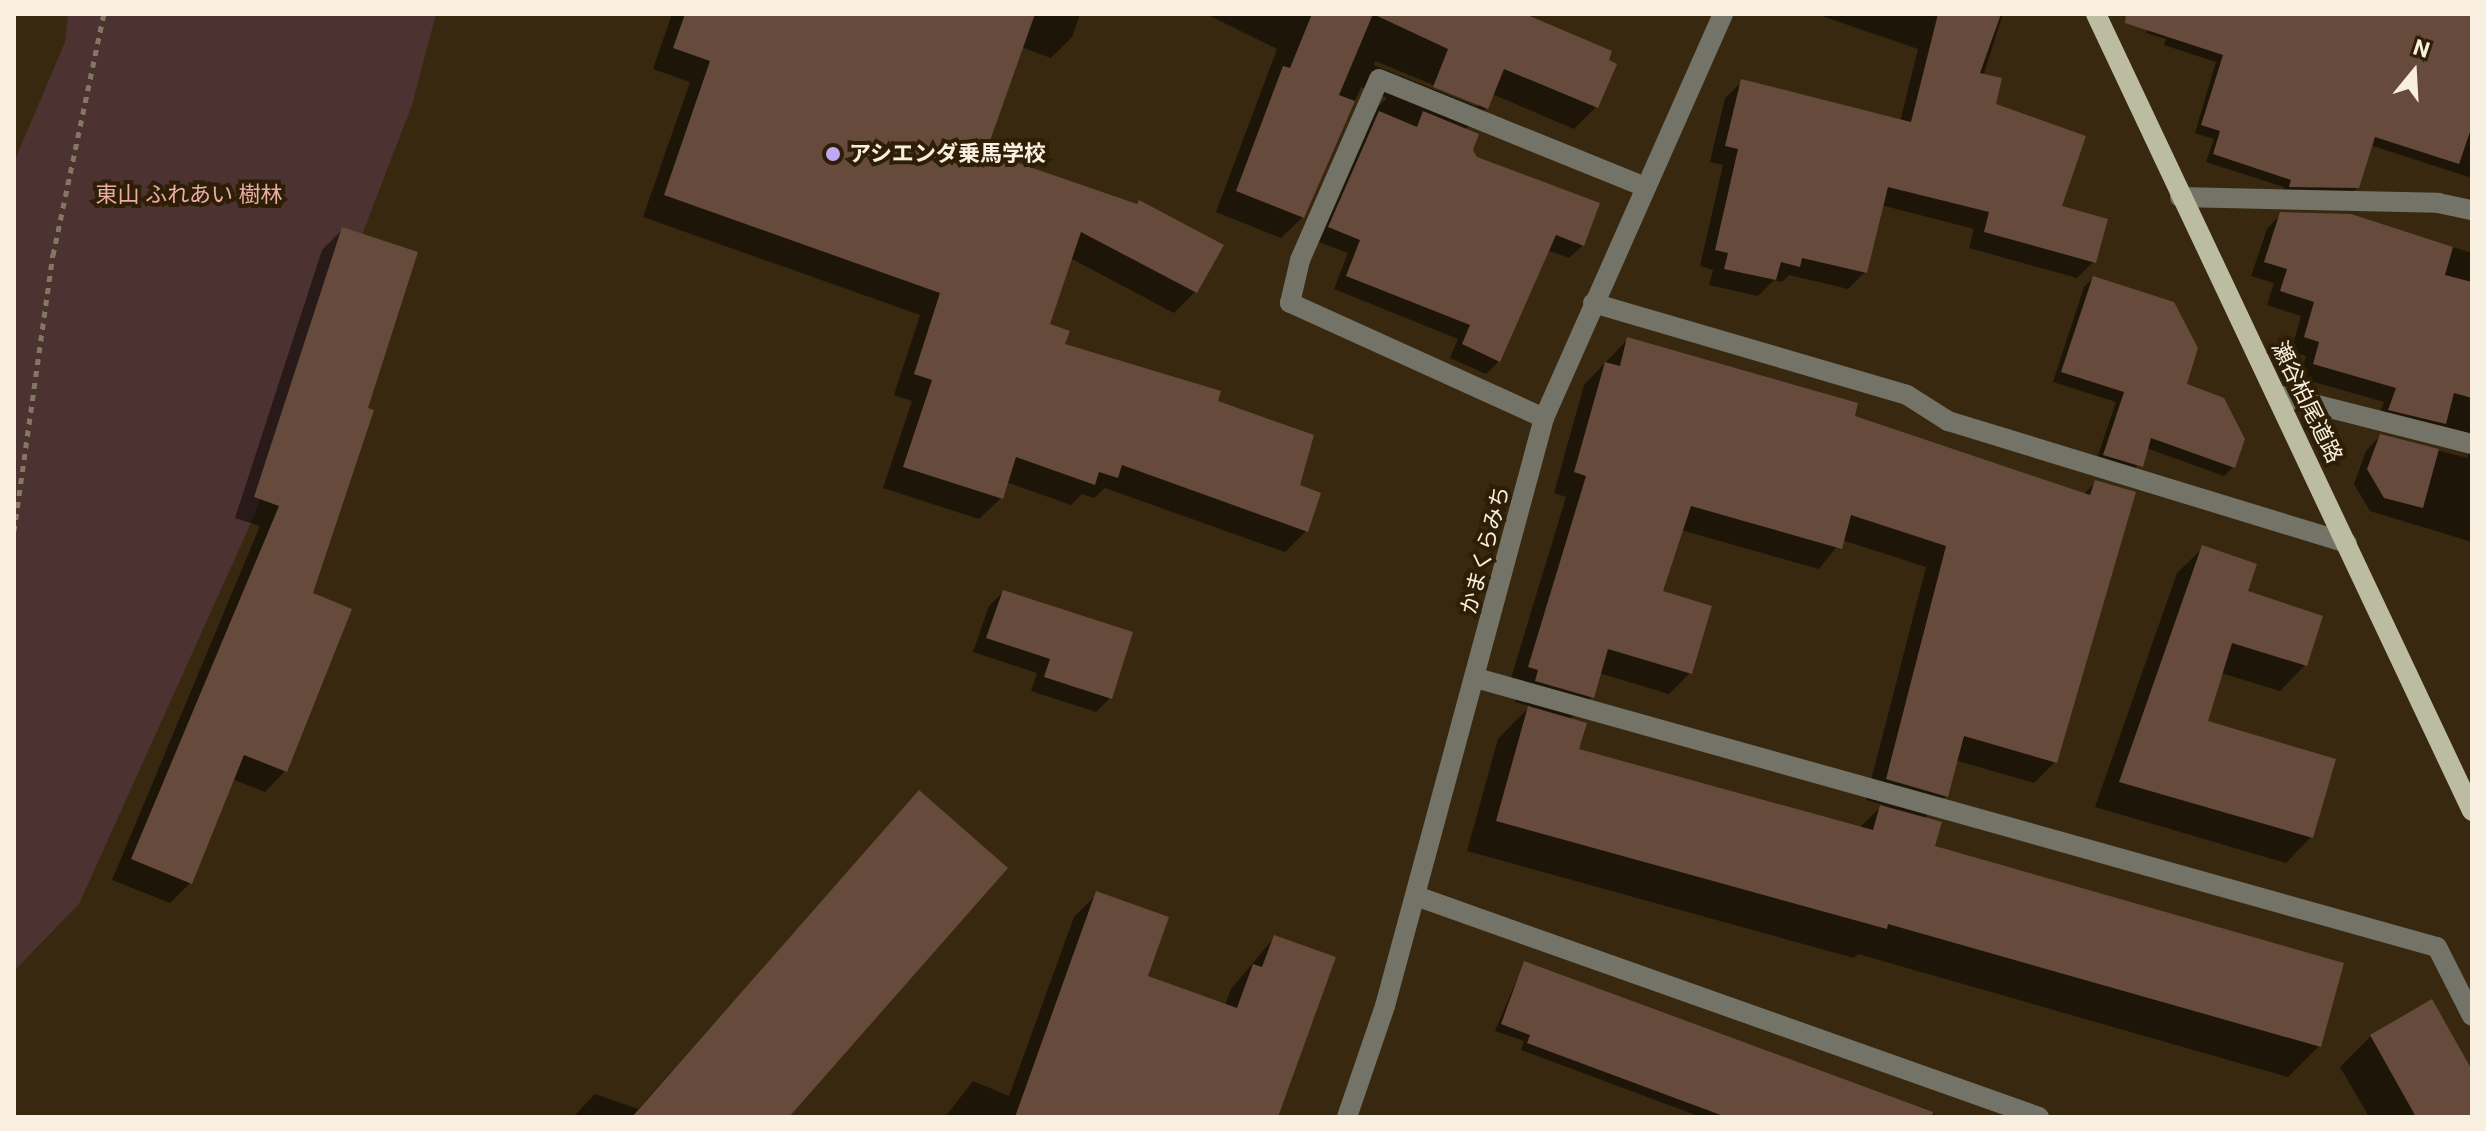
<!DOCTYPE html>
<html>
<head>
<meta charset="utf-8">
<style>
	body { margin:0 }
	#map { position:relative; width:2486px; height:1131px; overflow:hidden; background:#37280f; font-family:Roboto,"Noto Sans JP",sans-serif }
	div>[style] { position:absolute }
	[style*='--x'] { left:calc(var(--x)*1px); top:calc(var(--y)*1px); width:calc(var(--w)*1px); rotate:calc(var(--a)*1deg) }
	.green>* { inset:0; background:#4c3230 }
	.shadow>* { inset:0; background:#0007 }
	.building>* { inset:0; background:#664b3c }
	.path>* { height:5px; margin-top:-2.5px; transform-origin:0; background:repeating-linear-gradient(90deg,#847763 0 6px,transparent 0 12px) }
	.minor>* { height:20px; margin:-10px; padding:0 10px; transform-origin:10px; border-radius:10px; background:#737367 }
	.major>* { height:20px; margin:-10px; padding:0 10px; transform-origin:10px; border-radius:10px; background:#bcbca2 }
	.dots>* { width:22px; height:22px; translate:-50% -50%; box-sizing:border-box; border:4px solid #2d1e05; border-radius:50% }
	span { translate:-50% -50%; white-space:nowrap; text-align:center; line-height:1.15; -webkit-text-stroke:8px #2d1e05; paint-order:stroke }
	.poi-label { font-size:22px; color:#f9efe1; font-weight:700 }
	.left { translate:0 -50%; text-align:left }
	.park-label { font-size:22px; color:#eaadaa }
	.street-label { font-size:22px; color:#f9efe1 }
	.frame { position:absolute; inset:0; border:16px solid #f9efe1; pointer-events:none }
	.north { position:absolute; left:2374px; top:32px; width:80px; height:80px; -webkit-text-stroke:6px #2d1e05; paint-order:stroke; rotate:18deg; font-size:22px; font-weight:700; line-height:32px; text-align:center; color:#f9efe1 }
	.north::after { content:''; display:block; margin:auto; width:28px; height:36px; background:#f9efe1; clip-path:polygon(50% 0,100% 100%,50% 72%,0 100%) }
</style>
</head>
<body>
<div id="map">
	<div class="green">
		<i style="clip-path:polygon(68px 14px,436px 14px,412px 105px,251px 523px,79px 904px,14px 971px,14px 162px,65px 42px)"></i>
	</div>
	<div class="shadow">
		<i style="clip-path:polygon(672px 14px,1080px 14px,1072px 37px,1051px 58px,1021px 47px,984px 153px,1195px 292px,1174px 313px,1070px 258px,1047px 326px,1063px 346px,1215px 402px,1298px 487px,1306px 531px,1285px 552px,1105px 488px,1094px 498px,1082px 494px,1071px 505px,1006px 482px,1001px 498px,979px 519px,883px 488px,912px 401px,894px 395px,920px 315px,643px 217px,690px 82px,653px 69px)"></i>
		<i style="clip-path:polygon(evenodd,1206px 14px,1517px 14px,1596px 107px,1574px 129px,1492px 94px,1486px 108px,1465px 130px,1476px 159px,1583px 245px,1569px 258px,1547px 250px,1499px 361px,1486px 374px,1450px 358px,1458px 339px,1334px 289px,1348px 253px,1317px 241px,1373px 111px,1387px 98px,1361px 87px,1303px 217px,1281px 238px,1216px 212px,1277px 49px,1206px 14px,1375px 61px,1478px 103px,1478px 107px,1374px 65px,1375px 61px)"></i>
		<i style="clip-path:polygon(1816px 14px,2003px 14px,1983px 76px,1994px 105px,2094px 261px,2077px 278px,1969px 248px,1974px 229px,1881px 205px,1865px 272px,1848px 289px,1789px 275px,1782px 282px,1774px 280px,1758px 296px,1709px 285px,1713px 270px,1700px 266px,1723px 165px,1710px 162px,1725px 98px,1742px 82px,1900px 122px,1918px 49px)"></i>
		<i style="clip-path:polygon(2153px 14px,2472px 14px,2472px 178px,2370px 145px,2358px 187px,2350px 195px,2282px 194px,2284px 187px,2206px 162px,2214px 139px,2195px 133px,2216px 62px,2164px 45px,2166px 39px,2146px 33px)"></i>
		<i style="clip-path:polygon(2281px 214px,2351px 216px,2472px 253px,2472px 542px,2370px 511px,2354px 484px,2366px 451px,2380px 436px,2468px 458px,2468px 449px,2376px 423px,2384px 402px,2300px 378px,2306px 356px,2291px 351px,2301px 316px,2267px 305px,2274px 283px,2251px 276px,2267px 229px)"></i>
		<i style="clip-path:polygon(343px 229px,365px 409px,311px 594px,285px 771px,265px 792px,232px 779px,190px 883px,170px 903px,112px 880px,260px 526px,235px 518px,322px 250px)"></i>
		<i style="clip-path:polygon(2093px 278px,2233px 467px,2224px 476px,2146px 448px,2132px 475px,2095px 464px,2116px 402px,2053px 382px,2084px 287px)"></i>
		<i style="clip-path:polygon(evenodd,1628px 339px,2083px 495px,2096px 482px,2055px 762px,2034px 783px,1955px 760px,1946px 796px,1923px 819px,1933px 847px,2319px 1046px,2288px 1077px,1858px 954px,1854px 958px,1467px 851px,1498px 739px,1530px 706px,1515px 702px,1518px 691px,1508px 688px,1566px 497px,1554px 493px,1584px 385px,1628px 339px,1681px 530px,1819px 569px,1842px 540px,1926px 567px,1866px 800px,1883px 805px,1859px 828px,1577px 750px,1569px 720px,1592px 696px,1599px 673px,1669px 694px,1690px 673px,1660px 592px,1681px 530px)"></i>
		<i style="clip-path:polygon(2203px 548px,2305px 665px,2280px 691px,2221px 673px,2206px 723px,2311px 837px,2286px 863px,2095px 807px,2177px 573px)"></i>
		<i style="clip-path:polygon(1003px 592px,1110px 698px,1096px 712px,1031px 691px,1037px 673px,973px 652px,989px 606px)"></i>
		<i style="clip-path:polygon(919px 793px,786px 1117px,573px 1117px,595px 1094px,638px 1109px)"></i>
		<i style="clip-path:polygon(1097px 894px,1146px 977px,1225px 1005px,1231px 989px,1274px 938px,1276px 1117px,945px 1117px,973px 1081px,1009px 1096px,1074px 917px)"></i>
		<i style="clip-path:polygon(1524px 963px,1941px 1117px,1701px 1117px,1521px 1050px,1524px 1041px,1495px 1031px)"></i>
		<i style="clip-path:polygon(2371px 1036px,2472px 1074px,2472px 1117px,2369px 1117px,2340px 1067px)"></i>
	</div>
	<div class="building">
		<i style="clip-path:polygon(685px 14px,1035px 14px,986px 152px,1137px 204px,1139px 200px,1224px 245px,1197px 293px,1081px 232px,1050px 324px,1070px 331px,1065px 344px,1221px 391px,1218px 401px,1314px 435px,1300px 485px,1321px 493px,1308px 532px,1122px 465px,1118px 478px,1099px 472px,1095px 485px,1016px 457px,1003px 499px,903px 467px,932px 380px,914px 374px,940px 293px,664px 195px,710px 61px,673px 48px)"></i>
		<i style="clip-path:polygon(1312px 14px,1373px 14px,1339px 95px,1355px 101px,1304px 218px,1236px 191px,1283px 66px,1290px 68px)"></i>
		<i style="clip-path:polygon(1373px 14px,1525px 14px,1612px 51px,1609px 60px,1617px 64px,1598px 108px,1504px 69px,1488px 109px,1433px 87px,1448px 49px)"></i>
		<i style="clip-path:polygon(1938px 14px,2001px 14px,1980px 73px,2002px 78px,1996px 104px,2086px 136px,2062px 206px,2108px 219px,2096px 263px,1984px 232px,1989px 212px,1888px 187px,1867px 273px,1802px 258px,1800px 267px,1781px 262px,1776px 280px,1724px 269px,1728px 253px,1715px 250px,1738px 149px,1725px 146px,1741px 79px,1911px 122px)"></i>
		<i style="clip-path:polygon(2126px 14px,2472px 14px,2472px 126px,2459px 164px,2375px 137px,2359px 188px,2289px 187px,2291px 180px,2213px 154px,2220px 131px,2201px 125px,2223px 55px,2125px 23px)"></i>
		<i style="clip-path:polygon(1379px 111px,1417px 127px,1423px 111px,1479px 134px,1473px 150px,1477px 157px,1600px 203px,1584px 246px,1556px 235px,1500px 362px,1462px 344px,1470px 325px,1346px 276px,1360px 240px,1328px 227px)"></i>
		<i style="clip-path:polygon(2280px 212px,2351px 214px,2453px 247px,2445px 275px,2472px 282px,2472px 398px,2454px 393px,2446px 424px,2388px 410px,2396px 388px,2313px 364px,2319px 342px,2304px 337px,2314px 302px,2280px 291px,2287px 269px,2264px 262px)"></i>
		<i style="clip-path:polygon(342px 227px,418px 252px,368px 408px,374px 410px,313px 593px,352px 609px,287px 772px,244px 755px,192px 884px,131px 859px,279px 506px,254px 497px)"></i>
		<i style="clip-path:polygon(2093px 276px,2174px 302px,2198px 348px,2187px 384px,2224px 398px,2245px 439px,2235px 468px,2151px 438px,2143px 467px,2103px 455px,2124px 392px,2061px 372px)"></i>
		<i style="clip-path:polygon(1627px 337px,1858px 403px,1855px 416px,2090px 495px,2095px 480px,2136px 492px,2057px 763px,1964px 736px,1948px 797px,1886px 779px,1946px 546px,1851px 515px,1842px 549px,1691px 506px,1663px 591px,1712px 606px,1692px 674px,1608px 649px,1594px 698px,1535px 681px,1538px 670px,1528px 667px,1586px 476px,1574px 472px,1605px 362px,1620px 366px)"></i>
		<i style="clip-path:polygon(2380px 434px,2439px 449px,2423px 508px,2384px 498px,2367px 469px)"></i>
		<i style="clip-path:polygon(2202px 545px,2257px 564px,2248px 591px,2323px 616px,2307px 666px,2232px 643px,2208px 721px,2336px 759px,2313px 838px,2119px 782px)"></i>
		<i style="clip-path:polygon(1003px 590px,1133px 632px,1112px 699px,1044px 677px,1050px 659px,986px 638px)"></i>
		<i style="clip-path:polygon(1528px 706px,1587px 723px,1579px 749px,1873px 830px,1880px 805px,1942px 822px,1935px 846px,2344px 963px,2321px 1047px,1888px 924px,1887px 929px,1496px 821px)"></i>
		<i style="clip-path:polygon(919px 790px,1008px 868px,789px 1117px,632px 1117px)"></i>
		<i style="clip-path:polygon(1096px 891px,1169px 917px,1148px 976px,1237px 1008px,1253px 964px,1262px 967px,1274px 935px,1336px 957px,1278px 1117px,1015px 1117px)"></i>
		<i style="clip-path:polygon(1524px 961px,1933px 1112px,1932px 1117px,1726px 1117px,1527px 1043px,1530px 1035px,1501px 1024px)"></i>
		<i style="clip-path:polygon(2432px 999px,2472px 1070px,2472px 1117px,2416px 1117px,2370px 1035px)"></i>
	</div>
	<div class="path">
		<i style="--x:14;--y:531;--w:279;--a:-82"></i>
		<i style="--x:53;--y:255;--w:246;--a:-78.1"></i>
	</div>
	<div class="minor">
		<i style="--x:2180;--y:197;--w:258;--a:1.3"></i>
		<i style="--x:2438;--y:203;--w:35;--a:12"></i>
		<i style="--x:1593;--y:303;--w:327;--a:16.3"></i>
		<i style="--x:1907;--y:395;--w:49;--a:32.4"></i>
		<i style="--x:1948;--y:421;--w:417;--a:17"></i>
		<i style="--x:2278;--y:395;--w:200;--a:14.2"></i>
		<i style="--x:1544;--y:418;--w:279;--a:-155.6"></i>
		<i style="--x:1290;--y:303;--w:44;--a:-76.9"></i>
		<i style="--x:1300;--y:260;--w:197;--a:-66.4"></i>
		<i style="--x:1379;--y:79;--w:284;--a:22.1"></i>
		<i style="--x:1476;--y:678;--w:998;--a:15.64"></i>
		<i style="--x:2437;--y:947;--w:77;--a:63.1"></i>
		<i style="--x:1416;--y:896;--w:661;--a:19.53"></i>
		<i style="--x:1347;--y:1117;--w:117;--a:-71.1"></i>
		<i style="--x:1385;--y:1006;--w:609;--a:-74.87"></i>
		<i style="--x:1544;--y:418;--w:442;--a:-66.1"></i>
	</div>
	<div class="major">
		<i style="--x:2096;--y:14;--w:881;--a:64.74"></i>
	</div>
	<div class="dots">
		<i style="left:833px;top:154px;background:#c0a8f3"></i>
	</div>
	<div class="poi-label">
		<span class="left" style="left:849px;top:154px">アシエンダ乗馬学校</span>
	</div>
	<div class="park-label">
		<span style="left:189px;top:195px">東山 ふれあい 樹林</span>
	</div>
	<div class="street-label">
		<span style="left:2307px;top:402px;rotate:64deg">瀬谷柏尾道路</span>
		<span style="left:1485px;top:550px;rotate:-75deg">かまくらみち</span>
	</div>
	<div class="frame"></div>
	<div class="north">N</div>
</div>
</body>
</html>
